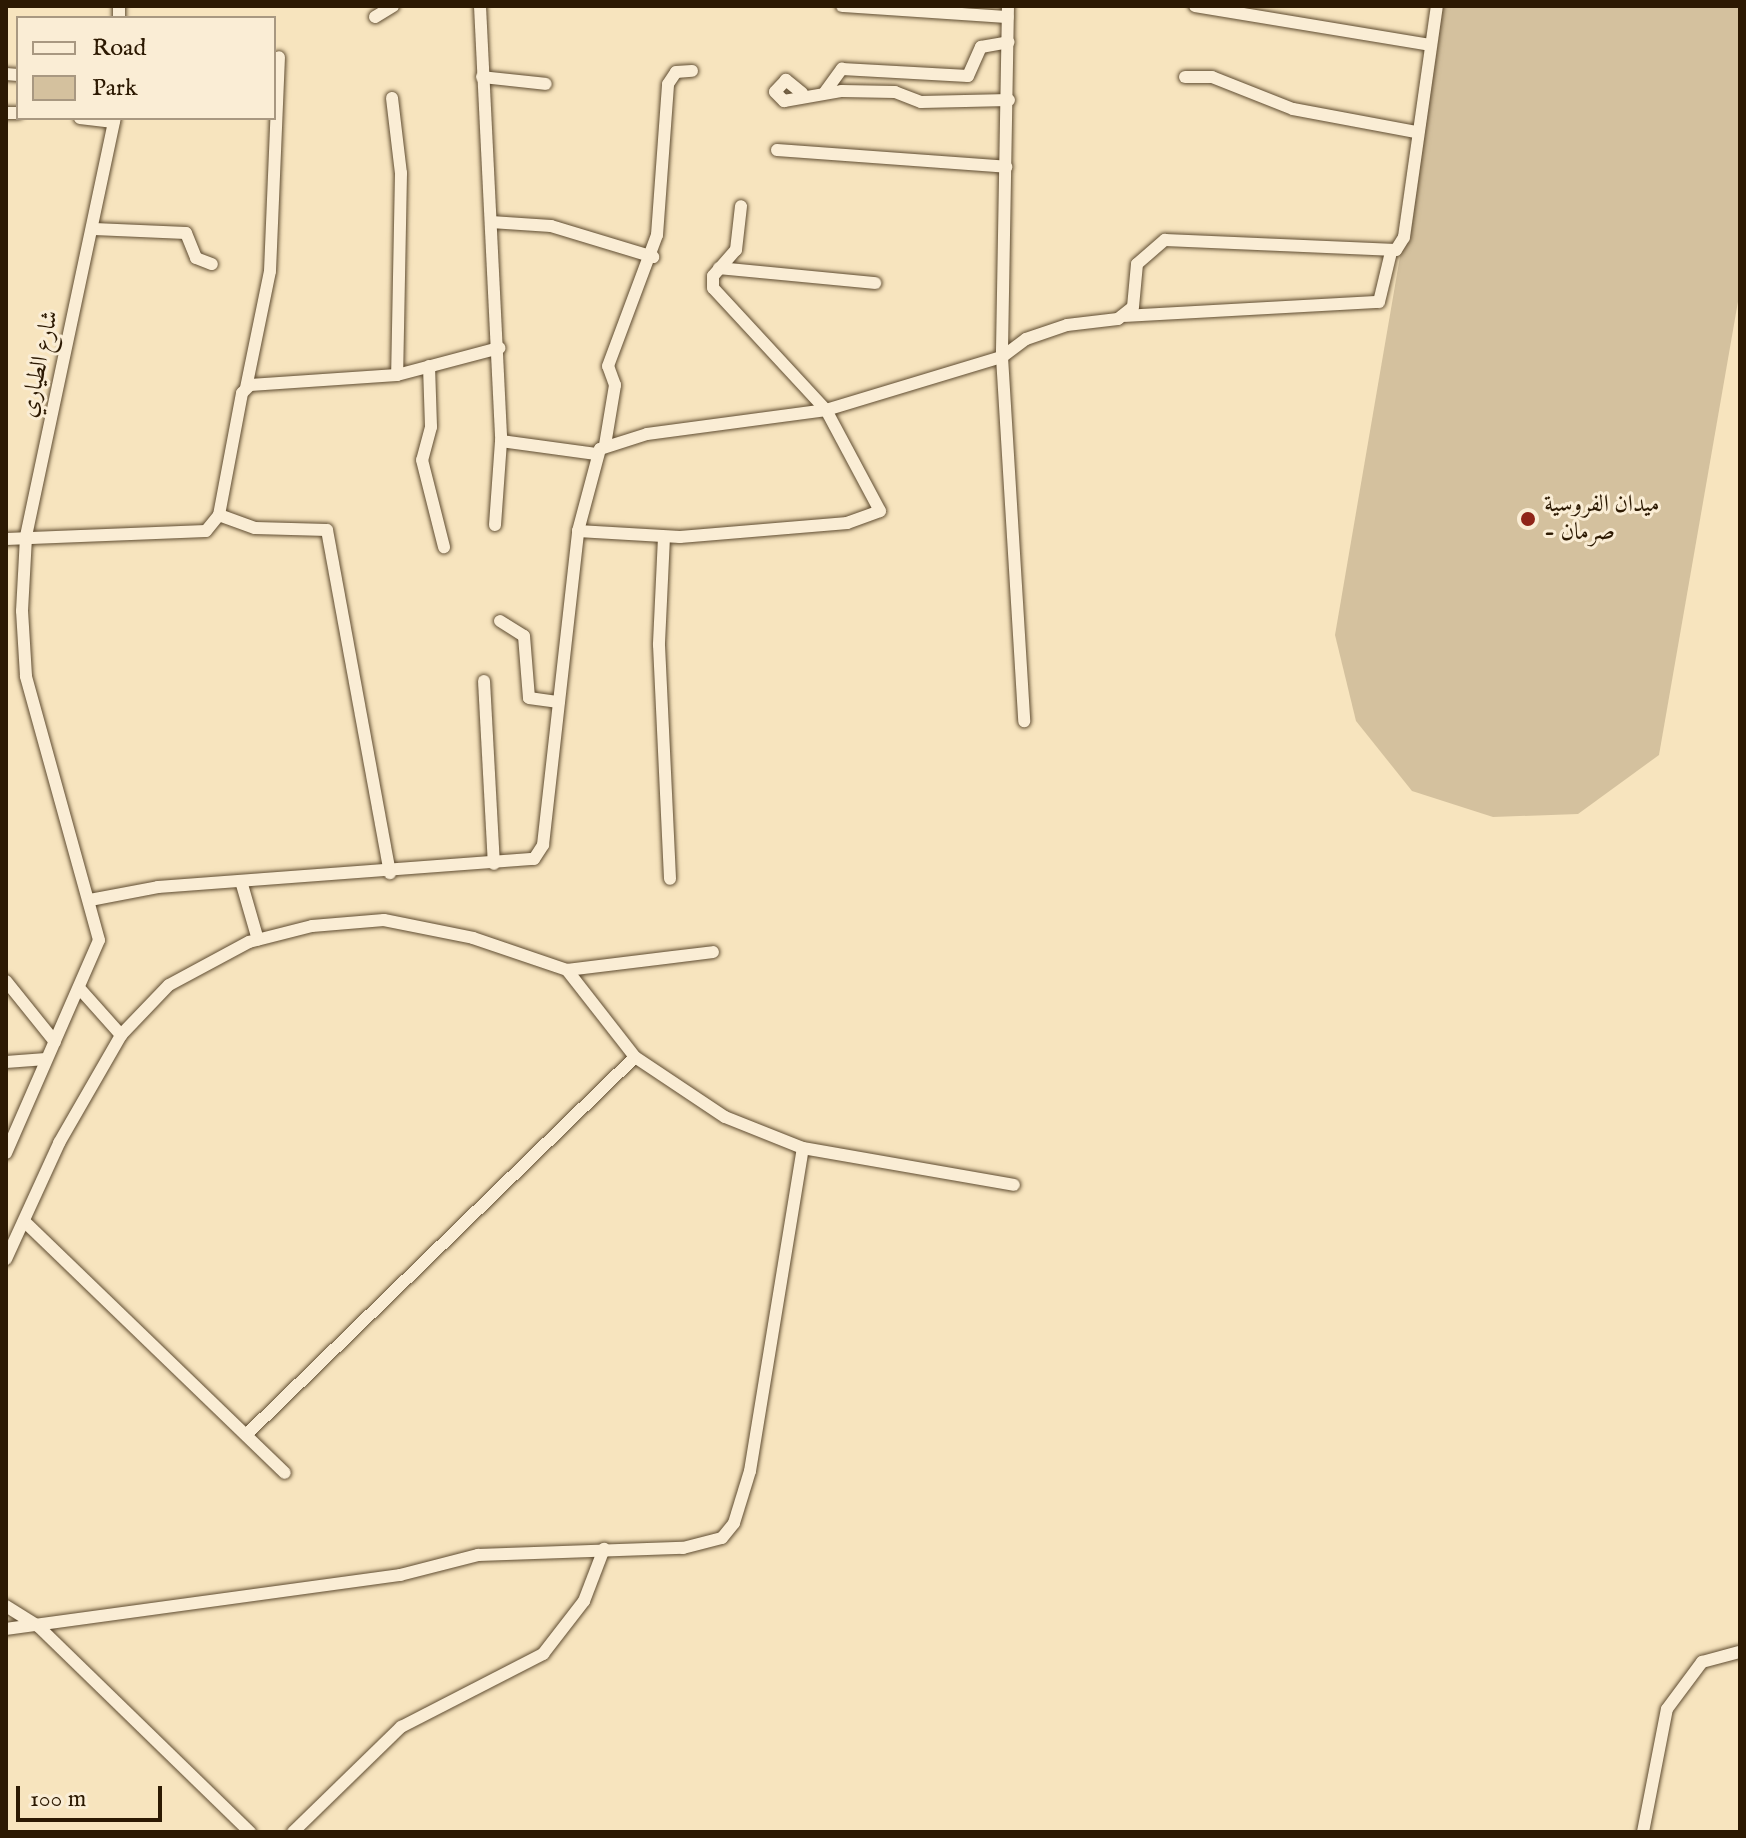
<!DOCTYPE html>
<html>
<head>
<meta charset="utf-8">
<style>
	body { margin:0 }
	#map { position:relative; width:1746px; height:1838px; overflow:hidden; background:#f7e4be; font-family:"IM FELL English",Amiri,serif }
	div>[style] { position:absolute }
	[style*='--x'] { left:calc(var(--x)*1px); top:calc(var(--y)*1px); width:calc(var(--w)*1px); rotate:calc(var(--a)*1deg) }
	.green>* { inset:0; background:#d4c19e }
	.roads { filter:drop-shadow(0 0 2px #5f4c31) drop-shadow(0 0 2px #5f4c31) }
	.minor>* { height:12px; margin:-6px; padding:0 6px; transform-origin:6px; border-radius:6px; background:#faedd5 }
	.dots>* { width:22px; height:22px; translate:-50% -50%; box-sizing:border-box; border:4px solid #faedd5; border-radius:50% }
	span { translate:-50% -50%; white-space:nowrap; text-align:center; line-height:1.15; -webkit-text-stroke:6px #faedd5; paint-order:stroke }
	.street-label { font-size:24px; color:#2c1902 }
	.poi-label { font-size:24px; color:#2c1902 }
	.left { translate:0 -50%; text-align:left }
	.frame { position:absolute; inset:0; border:8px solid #2c1902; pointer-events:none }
	.legend { position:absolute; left:16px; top:16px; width:260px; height:104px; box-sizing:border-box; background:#faedd5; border:2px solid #a89881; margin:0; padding:10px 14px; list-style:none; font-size:24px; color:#2c1902 }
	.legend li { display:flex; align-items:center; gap:16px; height:40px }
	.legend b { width:40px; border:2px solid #a89881 }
	.scale { position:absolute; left:16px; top:1786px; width:146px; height:36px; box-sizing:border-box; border:4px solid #2c1902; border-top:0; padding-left:10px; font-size:24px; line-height:28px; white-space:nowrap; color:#2c1902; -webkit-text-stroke:6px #faedd5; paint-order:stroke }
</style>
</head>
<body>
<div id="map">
	<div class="green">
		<i style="clip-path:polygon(1443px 6px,1740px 6px,1740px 290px,1659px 755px,1578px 814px,1493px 817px,1412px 791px,1356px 721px,1335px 635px)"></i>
	</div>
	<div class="roads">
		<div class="minor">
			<i style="--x:119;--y:6;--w:12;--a:90"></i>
			<i style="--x:480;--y:6;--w:436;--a:87.2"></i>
			<i style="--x:501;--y:441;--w:96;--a:7.8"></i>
			<i style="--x:842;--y:6;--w:166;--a:3.8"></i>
			<i style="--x:1008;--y:6;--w:351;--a:91"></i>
			<i style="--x:1002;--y:357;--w:365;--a:86.5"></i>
			<i style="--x:1195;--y:6;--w:238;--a:9.4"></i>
			<i style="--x:375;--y:17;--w:21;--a:-31"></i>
			<i style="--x:6;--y:74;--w:12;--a:5"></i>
			<i style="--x:482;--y:77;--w:64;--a:6.2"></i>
			<i style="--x:1185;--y:77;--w:27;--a:0"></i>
			<i style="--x:1212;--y:77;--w:87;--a:21.6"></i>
			<i style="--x:1293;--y:109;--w:125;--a:10.6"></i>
			<i style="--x:825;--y:92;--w:29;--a:-54"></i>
			<i style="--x:842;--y:69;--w:126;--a:3.2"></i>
			<i style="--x:968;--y:76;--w:32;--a:-66"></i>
			<i style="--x:981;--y:47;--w:28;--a:-10"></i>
			<i style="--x:802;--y:93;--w:21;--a:-141"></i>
			<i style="--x:786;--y:80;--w:16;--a:133"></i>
			<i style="--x:775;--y:92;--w:13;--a:45"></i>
			<i style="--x:784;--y:101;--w:59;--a:-9.8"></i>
			<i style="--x:842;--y:91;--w:53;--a:1.1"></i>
			<i style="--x:895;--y:92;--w:28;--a:21"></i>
			<i style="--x:921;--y:102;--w:88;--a:-1.3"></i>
			<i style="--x:392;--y:98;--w:76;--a:83.2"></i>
			<i style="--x:401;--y:173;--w:202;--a:91.1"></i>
			<i style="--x:6;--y:113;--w:12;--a:0"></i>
			<i style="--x:80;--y:118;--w:34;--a:7"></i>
			<i style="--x:777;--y:150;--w:230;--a:4.2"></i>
			<i style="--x:491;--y:222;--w:60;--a:3.8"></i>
			<i style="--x:551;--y:226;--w:107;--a:16.9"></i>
			<i style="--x:94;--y:229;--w:92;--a:2.5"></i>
			<i style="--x:186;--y:233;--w:27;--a:68"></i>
			<i style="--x:196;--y:258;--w:17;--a:21"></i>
			<i style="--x:719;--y:268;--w:157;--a:5.5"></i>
			<i style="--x:1125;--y:316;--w:254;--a:-3.2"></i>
			<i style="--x:1379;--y:302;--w:51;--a:-76.5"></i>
			<i style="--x:429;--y:366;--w:61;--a:88.1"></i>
			<i style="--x:431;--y:427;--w:34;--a:105"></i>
			<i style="--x:422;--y:460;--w:90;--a:75.8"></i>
			<i style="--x:246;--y:388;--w:119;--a:-78.4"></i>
			<i style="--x:270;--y:271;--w:214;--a:-87.6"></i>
			<i style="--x:605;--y:445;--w:61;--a:-80.5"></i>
			<i style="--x:615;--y:385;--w:20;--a:-110"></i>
			<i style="--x:608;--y:366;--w:140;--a:-69.5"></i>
			<i style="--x:657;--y:235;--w:151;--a:-85.8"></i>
			<i style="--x:668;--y:84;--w:14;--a:-56"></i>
			<i style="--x:676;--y:72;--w:16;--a:-4"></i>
			<i style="--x:219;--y:515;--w:38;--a:20"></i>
			<i style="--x:255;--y:528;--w:72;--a:1.6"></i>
			<i style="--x:327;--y:530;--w:349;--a:79.6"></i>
			<i style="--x:495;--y:525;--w:84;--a:-85.9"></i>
			<i style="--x:578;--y:531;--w:102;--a:3.4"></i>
			<i style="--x:680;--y:537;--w:168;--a:-4.8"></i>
			<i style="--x:847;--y:523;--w:35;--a:-20"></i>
			<i style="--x:880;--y:511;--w:115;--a:-118.1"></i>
			<i style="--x:826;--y:410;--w:166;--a:-132.8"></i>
			<i style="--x:713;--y:288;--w:12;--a:-90"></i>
			<i style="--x:713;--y:276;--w:35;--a:-49"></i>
			<i style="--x:736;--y:250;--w:44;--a:-83.5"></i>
			<i style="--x:664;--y:537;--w:108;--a:92.7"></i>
			<i style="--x:659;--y:645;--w:234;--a:87.3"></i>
			<i style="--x:6;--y:539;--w:200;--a:-2.3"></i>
			<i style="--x:206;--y:531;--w:21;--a:-51"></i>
			<i style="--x:219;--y:515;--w:124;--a:-79.3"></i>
			<i style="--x:242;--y:393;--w:11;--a:-45"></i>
			<i style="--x:250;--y:385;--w:147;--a:-3.9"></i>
			<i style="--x:397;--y:375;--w:106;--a:-14.8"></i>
			<i style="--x:500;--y:621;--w:28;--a:32"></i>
			<i style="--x:524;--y:636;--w:62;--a:85.4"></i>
			<i style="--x:529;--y:698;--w:30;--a:8"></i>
			<i style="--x:484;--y:681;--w:183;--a:86.9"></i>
			<i style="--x:241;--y:881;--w:61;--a:73.9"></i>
			<i style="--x:90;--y:900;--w:69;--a:-10.8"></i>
			<i style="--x:158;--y:887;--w:377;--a:-4.3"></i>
			<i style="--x:534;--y:859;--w:17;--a:-57"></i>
			<i style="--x:543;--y:845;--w:316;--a:-83.6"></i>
			<i style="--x:578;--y:531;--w:85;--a:-75"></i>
			<i style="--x:600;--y:449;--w:49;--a:-17.7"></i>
			<i style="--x:647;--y:434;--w:181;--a:-7.6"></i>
			<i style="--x:826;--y:410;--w:184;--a:-16.8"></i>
			<i style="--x:1002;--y:357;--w:30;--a:-37"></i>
			<i style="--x:1026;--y:339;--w:43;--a:-18.9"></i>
			<i style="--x:1067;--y:325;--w:51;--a:-6.7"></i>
			<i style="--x:1118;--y:319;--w:19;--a:-39"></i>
			<i style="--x:1133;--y:307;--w:43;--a:-84.7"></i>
			<i style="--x:1137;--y:264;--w:37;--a:-41"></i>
			<i style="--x:1165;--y:240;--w:231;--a:2.5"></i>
			<i style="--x:1396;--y:250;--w:15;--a:-58"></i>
			<i style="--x:1404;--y:237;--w:233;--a:-81.9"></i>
			<i style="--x:567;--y:970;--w:110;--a:52"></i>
			<i style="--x:635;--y:1057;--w:108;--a:33.7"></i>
			<i style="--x:725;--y:1117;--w:84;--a:21.7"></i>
			<i style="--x:803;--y:1148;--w:214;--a:9.9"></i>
			<i style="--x:6;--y:981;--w:78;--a:51.2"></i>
			<i style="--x:80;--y:989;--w:62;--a:48.3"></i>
			<i style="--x:6;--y:1062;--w:40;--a:-4.3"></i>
			<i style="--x:6;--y:1153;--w:232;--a:-66.4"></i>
			<i style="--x:99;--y:940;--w:274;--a:-105.5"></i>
			<i style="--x:26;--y:676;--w:65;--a:-93.5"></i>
			<i style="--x:22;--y:611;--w:75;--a:-86.9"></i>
			<i style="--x:26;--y:536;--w:427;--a:-78"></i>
			<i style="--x:25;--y:1222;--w:361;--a:44"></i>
			<i style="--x:6;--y:1259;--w:128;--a:-65.4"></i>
			<i style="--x:59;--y:1143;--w:125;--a:-60.1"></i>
			<i style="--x:121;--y:1035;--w:69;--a:-46.2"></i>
			<i style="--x:169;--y:985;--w:91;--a:-28.3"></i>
			<i style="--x:249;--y:942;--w:65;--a:-14.3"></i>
			<i style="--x:312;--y:926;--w:72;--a:-4.8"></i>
			<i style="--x:384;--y:920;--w:91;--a:11.4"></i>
			<i style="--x:473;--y:938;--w:99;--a:18.8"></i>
			<i style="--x:567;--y:970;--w:147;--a:-7"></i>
			<i style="--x:246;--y:1435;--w:542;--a:-44.18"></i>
			<i style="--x:6;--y:1606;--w:38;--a:32"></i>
			<i style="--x:38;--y:1626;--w:296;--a:44.2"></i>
			<i style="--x:6;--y:1629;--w:398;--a:-7.8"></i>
			<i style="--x:400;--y:1575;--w:81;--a:-14.4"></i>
			<i style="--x:478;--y:1555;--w:205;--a:-2"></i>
			<i style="--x:683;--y:1548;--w:40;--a:-14.4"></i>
			<i style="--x:722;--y:1538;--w:19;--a:-51"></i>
			<i style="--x:734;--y:1523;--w:54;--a:-72.9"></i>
			<i style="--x:750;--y:1471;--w:327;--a:-80.7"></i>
			<i style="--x:293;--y:1832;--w:151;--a:-44.2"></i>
			<i style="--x:401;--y:1727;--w:160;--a:-27.2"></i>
			<i style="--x:543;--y:1654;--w:67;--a:-52.3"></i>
			<i style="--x:584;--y:1601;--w:56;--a:-69"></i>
			<i style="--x:1643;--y:1832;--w:125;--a:-79"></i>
			<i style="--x:1667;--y:1709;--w:59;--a:-53.3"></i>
			<i style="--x:1702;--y:1662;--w:39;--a:-15"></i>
		</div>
	</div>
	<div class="dots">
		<i style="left:1528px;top:519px;background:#8f2418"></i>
	</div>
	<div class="street-label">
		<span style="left:40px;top:364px;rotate:-78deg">شارع الطياري</span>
	</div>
	<div class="poi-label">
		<span class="left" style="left:1544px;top:519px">ميدان الفروسية<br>- صرمان</span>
	</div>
	<div class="frame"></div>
	<ul class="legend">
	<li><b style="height:10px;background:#faedd5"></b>Road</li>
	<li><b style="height:22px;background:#d4c19e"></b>Park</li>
	</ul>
	<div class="scale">100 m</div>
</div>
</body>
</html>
